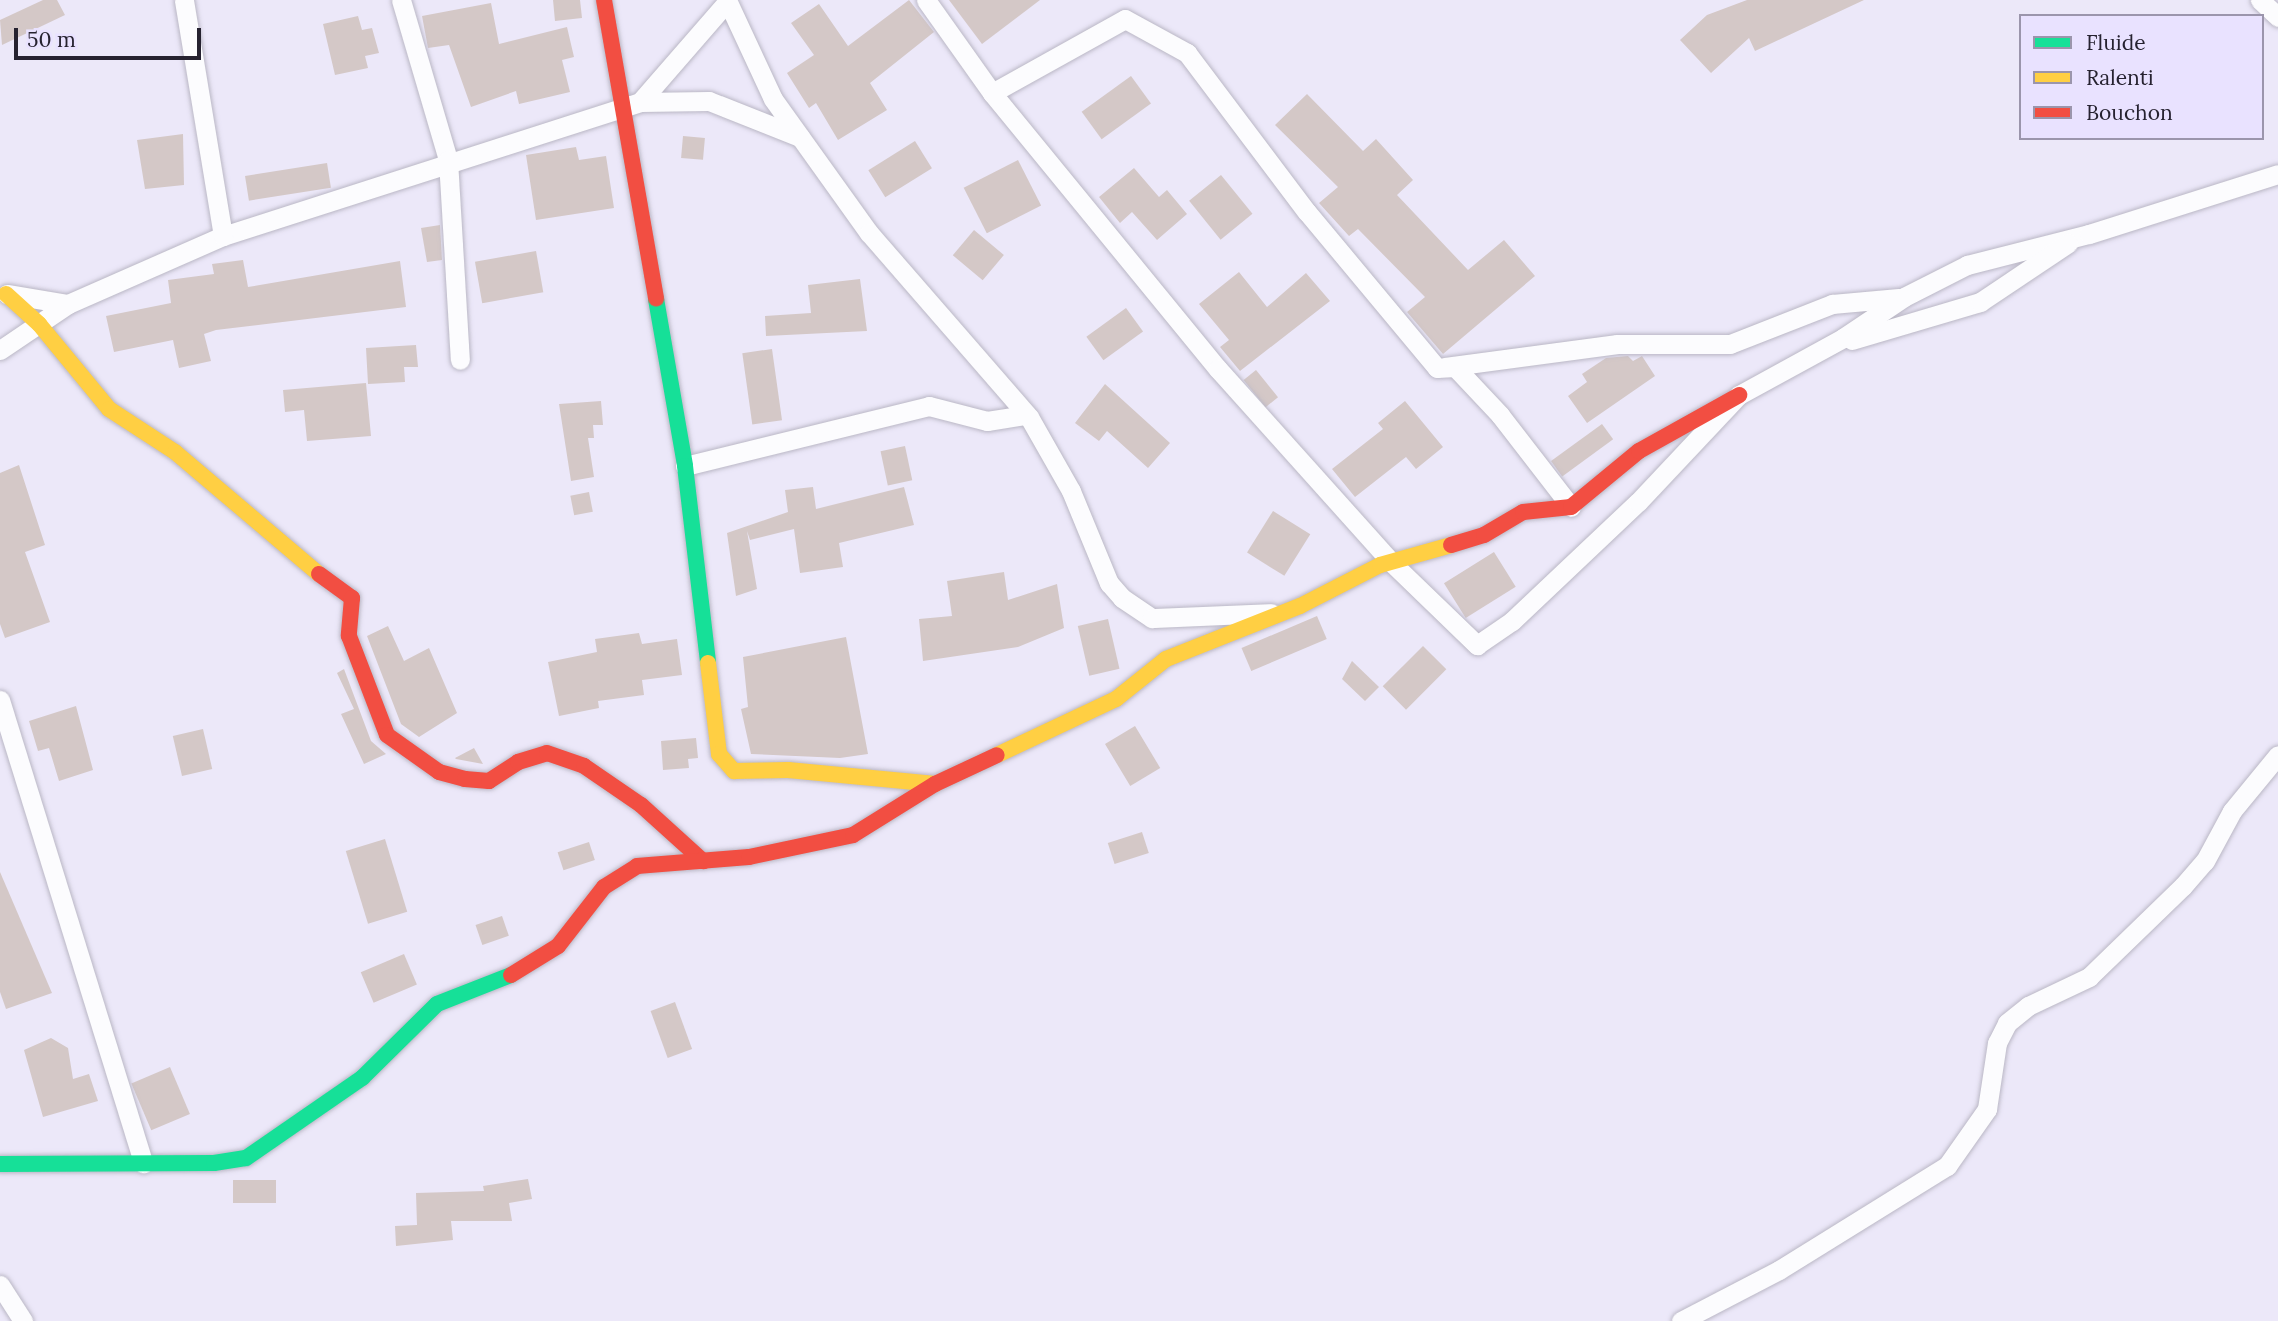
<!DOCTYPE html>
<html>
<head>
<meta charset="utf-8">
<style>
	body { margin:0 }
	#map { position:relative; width:2278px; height:1321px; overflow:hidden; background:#ece8f9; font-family:Lora,serif }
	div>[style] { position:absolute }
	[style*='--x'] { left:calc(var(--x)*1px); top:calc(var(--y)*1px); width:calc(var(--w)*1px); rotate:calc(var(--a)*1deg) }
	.building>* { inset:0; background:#d4c8c7; transform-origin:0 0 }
	.roads { filter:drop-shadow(0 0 2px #bab7c5) drop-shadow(0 0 2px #bab7c5) }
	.street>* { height:19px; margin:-9.5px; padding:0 9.5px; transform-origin:9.5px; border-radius:9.5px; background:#fcfcfe }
	.fast>* { height:16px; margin:-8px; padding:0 8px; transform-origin:8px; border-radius:8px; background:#16e098 }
	.slow>* { height:16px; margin:-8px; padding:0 8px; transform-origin:8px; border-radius:8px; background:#ffcf43 }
	.jam>* { height:16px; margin:-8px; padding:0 8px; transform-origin:8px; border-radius:8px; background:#f24e42 }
	span { translate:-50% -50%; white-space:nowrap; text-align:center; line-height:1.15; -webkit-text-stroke:5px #e9e2ff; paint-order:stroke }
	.legend { position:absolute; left:2019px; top:14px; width:245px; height:126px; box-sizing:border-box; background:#e9e2ff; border:2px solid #9b95ac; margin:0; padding:9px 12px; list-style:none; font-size:21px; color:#262230 }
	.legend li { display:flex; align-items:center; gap:14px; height:35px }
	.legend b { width:35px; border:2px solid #9b95ac }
	.scale { position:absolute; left:14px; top:28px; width:187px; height:32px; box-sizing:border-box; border:4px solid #262230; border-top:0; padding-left:9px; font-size:21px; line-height:24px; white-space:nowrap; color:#262230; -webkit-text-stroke:5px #e9e2ff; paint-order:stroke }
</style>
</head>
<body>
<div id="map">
	<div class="building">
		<i style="clip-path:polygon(43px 0,57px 0,65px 15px,2px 45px,0 20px)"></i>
		<i style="clip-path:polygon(553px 0,580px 0,582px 18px,555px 21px)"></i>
		<i style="clip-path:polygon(909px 0,934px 32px,870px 83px,887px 110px,838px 140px,816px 103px,809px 108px,787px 73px,814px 55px,791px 23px,819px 4px,848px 46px)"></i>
		<i style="clip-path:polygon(949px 0,1040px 0,982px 44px)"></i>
		<i style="clip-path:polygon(1747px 0,1864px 0,1755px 51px,1749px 38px,1711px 73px,1680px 40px,1707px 15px)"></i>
		<i style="clip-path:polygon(491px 3px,499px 44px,567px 27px,574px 57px,562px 60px,570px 92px,519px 104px,516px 91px,471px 107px,449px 45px,428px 48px,422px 16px)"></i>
		<i style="clip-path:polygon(358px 16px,362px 30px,372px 28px,379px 53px,365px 56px,368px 68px,335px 75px,323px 24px)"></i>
		<i style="left:1131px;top:76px;width:34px;height:61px;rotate:54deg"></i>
		<i style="clip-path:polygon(1307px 94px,1363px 151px,1376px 139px,1413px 180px,1397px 195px,1468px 270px,1504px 240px,1535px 276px,1443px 354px,1407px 312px,1425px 297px,1358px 229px,1349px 236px,1319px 203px,1338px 187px,1275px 125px)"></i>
		<i style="clip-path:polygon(183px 134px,184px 185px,145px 189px,137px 140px)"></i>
		<i style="left:683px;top:136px;width:22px;height:22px;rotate:5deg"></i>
		<i style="left:915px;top:141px;width:32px;height:55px;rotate:58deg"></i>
		<i style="clip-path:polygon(576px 147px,579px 160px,606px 156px,614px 208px,536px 220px,526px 155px)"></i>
		<i style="left:1018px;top:160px;width:51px;height:61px;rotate:63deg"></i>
		<i style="left:327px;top:163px;width:25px;height:83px;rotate:81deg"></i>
		<i style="clip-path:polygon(1134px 168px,1159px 197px,1167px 190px,1187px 214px,1157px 240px,1132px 212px,1120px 223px,1099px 197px)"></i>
		<i style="left:1221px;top:175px;width:50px;height:41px;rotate:51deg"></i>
		<i style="clip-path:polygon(440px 225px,442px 260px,427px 262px,421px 228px)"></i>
		<i style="left:974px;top:230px;width:39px;height:33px;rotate:40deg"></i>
		<i style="left:536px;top:251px;width:42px;height:62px;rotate:80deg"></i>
		<i style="clip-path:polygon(243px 260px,248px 287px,400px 261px,406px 307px,216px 330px,204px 334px,211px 361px,179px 368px,173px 340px,114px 352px,106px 316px,171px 303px,168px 280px,214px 274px,212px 264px)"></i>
		<i style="clip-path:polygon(1239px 272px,1267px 307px,1306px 273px,1330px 301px,1240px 371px,1220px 347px,1229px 340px,1199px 304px)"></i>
		<i style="clip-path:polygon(860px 279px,867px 331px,766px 336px,765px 316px,811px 313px,808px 285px)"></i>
		<i style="left:1126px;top:308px;width:29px;height:49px;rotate:54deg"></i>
		<i style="clip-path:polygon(416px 345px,418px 367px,404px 367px,405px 382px,368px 384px,366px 348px)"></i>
		<i style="left:772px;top:349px;width:72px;height:30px;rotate:82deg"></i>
		<i style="clip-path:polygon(1628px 356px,1633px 361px,1642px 356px,1655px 376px,1587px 423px,1568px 396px,1587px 382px,1582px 374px,1606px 358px)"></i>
		<i style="left:1256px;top:370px;width:35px;height:16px;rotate:51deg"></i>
		<i style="clip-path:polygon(366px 383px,371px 436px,307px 441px,304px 410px,285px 412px,283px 390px)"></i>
		<i style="clip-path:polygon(1105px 384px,1170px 443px,1148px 468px,1107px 431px,1099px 441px,1075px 423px)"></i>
		<i style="clip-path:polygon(601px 401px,603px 425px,593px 425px,594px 438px,588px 438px,594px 477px,571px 481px,559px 404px)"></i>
		<i style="clip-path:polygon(1405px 401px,1443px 447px,1416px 469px,1406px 457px,1355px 497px,1332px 469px,1383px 429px,1378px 423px)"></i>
		<i style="left:1602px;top:424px;width:19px;height:63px;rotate:54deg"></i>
		<i style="left:905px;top:446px;width:35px;height:25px;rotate:78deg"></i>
		<i style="clip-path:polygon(19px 465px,45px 545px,25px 552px,50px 622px,5px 638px,0 624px,0 473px)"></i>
		<i style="clip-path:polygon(813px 487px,816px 509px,904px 487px,914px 525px,839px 543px,843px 567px,800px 573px,794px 529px,750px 540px,747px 531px,757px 589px,736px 596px,727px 533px,788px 512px,785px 490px)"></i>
		<i style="left:589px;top:492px;width:20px;height:19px;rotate:79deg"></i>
		<i style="left:1273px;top:511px;width:44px;height:49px;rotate:32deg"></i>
		<i style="left:1494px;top:552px;width:41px;height:59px;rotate:58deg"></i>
		<i style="clip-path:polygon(1004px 572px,1008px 600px,1057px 584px,1064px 628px,1018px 647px,923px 661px,919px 619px,952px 616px,947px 581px)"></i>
		<i style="left:1317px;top:616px;width:25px;height:82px;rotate:67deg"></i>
		<i style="left:1108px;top:619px;width:51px;height:31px;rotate:77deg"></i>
		<i style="clip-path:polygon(388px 626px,404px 661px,429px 648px,457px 713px,419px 737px,401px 724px,367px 636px)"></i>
		<i style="clip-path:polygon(639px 633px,642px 644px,677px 639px,682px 675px,642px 680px,644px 695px,598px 701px,599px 708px,559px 716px,548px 662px,597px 652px,595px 639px)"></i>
		<i style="clip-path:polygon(846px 637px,868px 754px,840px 758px,751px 754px,741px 709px,748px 707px,743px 657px)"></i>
		<i style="left:1423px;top:646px;width:33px;height:57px;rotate:45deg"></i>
		<i style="clip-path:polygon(1352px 661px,1379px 687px,1365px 701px,1342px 679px)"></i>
		<i style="clip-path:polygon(344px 669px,371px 741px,386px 754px,364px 764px,341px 714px,354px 709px,337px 673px)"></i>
		<i style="clip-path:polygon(76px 706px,93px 770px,59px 781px,49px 748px,38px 751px,29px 721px)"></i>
		<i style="left:1135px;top:726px;width:49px;height:35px;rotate:59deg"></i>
		<i style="left:203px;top:729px;width:41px;height:31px;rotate:77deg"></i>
		<i style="clip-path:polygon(696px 738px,698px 758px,688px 759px,689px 768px,663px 770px,661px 741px)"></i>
		<i style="clip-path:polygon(474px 748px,483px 764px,456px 759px,455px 758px)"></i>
		<i style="left:1142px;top:832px;width:22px;height:36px;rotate:72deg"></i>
		<i style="left:385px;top:839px;width:76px;height:41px;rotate:73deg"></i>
		<i style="left:589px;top:842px;width:19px;height:33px;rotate:72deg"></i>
		<i style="clip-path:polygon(0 872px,52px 993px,6px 1009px,0 992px)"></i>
		<i style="left:502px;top:916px;width:21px;height:28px;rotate:71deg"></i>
		<i style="left:404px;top:954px;width:33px;height:47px;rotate:67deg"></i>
		<i style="left:675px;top:1002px;width:50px;height:26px;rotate:70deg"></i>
		<i style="clip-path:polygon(51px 1038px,68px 1048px,73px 1079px,89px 1074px,98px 1101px,43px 1117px,24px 1050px)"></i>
		<i style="left:170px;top:1067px;width:51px;height:42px;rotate:67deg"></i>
		<i style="clip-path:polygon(528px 1179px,532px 1199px,509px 1203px,512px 1221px,451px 1221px,453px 1240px,396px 1246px,395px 1226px,417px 1225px,416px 1193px,484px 1191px,483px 1186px)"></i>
		<i style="left:233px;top:1180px;width:43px;height:23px"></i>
	</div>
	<div class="roads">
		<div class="street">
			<i style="--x:401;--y:0;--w:167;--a:73.6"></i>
			<i style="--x:448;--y:160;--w:200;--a:86.6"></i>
			<i style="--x:727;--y:0;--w:109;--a:65.1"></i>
			<i style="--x:773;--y:99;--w:165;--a:54.4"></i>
			<i style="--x:869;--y:233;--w:244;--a:49"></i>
			<i style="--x:1029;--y:417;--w:85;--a:60.4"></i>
			<i style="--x:1071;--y:491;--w:100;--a:67.6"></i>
			<i style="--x:1109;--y:583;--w:20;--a:49"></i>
			<i style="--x:1122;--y:598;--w:36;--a:34"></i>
			<i style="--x:1152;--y:618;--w:119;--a:-2.4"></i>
			<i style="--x:926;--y:0;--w:114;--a:54.6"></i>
			<i style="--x:992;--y:93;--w:357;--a:50.7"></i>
			<i style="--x:1218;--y:369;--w:259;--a:48.1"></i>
			<i style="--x:1391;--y:562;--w:120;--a:44"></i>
			<i style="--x:1477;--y:645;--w:42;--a:-34.4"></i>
			<i style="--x:1512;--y:621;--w:173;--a:-43.4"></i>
			<i style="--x:1638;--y:502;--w:147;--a:-46.7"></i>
			<i style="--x:1739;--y:395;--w:119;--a:-28.7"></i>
			<i style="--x:1843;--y:338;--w:73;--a:-33.9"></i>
			<i style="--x:1904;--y:297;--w:71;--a:-26.9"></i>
			<i style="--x:1967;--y:265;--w:126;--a:-14.3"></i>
			<i style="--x:2089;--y:234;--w:198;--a:-17.6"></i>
			<i style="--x:2260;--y:0;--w:25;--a:43"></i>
			<i style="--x:992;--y:93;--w:152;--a:-29.1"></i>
			<i style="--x:1125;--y:19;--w:71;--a:28.7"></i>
			<i style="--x:1187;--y:53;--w:199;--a:53"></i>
			<i style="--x:1307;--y:212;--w:203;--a:50.2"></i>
			<i style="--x:1437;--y:368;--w:18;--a:-3"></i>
			<i style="--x:1455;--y:367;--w:66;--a:46.8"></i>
			<i style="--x:1500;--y:415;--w:116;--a:52.3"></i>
			<i style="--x:640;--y:102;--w:131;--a:-49"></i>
			<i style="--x:223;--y:236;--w:438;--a:-17.8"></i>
			<i style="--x:640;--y:102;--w:69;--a:-0.8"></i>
			<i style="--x:709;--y:101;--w:98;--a:21.6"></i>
			<i style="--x:7;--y:294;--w:62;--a:9.3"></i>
			<i style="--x:1852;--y:340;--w:134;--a:-16.5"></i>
			<i style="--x:1980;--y:302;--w:106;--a:-33.8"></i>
			<i style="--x:0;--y:350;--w:82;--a:-34.1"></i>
			<i style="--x:68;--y:304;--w:169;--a:-23.7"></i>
			<i style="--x:223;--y:236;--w:239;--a:-99.4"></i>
			<i style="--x:1445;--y:367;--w:174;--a:-7.6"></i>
			<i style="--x:1617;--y:344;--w:113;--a:0"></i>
			<i style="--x:1730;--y:344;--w:110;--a:-21.4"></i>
			<i style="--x:1832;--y:304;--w:67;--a:-5.1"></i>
			<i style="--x:685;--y:466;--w:251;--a:-13.8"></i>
			<i style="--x:929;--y:406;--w:60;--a:14.5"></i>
			<i style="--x:987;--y:421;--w:36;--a:-9"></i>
			<i style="--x:0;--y:700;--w:485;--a:72.8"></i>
			<i style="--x:0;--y:1285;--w:43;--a:57.4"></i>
			<i style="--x:1681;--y:1321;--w:110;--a:-27.5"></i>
			<i style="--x:1779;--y:1270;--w:198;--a:-31.8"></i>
			<i style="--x:1947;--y:1166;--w:70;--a:-54.9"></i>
			<i style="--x:1987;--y:1109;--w:67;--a:-81.4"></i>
			<i style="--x:1997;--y:1043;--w:22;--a:-63"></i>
			<i style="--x:2007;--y:1023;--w:27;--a:-39"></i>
			<i style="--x:2028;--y:1006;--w:68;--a:-25.4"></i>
			<i style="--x:2089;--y:977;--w:131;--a:-44.1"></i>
			<i style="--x:2183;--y:886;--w:33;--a:-49"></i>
			<i style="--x:2205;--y:861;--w:57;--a:-61.6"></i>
			<i style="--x:2232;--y:811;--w:72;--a:-50.6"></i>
		</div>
		<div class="fast">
			<i style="--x:656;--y:299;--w:169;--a:80.1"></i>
			<i style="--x:685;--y:466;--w:198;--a:83.3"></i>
			<i style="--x:0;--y:1164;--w:214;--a:-0.3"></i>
			<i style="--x:214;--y:1163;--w:32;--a:-9"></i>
			<i style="--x:246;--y:1158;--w:141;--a:-34.6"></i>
			<i style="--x:362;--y:1078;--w:105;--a:-44.6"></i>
			<i style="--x:437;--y:1004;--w:79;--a:-21.4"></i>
		</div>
		<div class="slow">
			<i style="--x:6;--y:294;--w:45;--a:42.3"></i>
			<i style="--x:39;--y:324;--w:110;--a:50.5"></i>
			<i style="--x:109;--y:409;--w:79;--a:33.1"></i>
			<i style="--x:175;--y:452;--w:189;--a:40.3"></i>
			<i style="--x:708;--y:663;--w:92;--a:83.1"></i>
			<i style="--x:719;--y:754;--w:23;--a:49"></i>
			<i style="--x:734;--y:771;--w:54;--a:-1.1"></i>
			<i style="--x:788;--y:770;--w:148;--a:5.4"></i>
			<i style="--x:997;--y:755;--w:132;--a:-25.2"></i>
			<i style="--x:1116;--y:699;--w:64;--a:-38.7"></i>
			<i style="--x:1166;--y:659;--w:144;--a:-21.6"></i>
			<i style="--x:1300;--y:606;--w:90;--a:-27.1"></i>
			<i style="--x:1380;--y:565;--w:74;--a:-15.7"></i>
		</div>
		<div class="jam">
			<i style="--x:604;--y:0;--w:303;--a:80.1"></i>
			<i style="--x:1451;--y:545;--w:34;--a:-17"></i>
			<i style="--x:1484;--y:535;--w:45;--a:-30.5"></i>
			<i style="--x:1523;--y:512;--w:48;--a:-5.9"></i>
			<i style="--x:1571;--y:507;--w:88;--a:-39.5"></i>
			<i style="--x:1639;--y:451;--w:115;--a:-29.2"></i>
			<i style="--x:319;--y:574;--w:41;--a:36"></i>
			<i style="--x:352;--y:598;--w:38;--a:95"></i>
			<i style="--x:349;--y:636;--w:106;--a:69"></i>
			<i style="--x:387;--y:735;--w:64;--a:35.4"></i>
			<i style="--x:439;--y:772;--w:27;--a:15"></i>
			<i style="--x:465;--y:779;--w:24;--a:5"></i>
			<i style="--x:489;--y:781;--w:35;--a:-33"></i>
			<i style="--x:518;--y:762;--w:30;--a:-17"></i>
			<i style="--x:547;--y:753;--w:39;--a:19"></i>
			<i style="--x:584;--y:766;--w:69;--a:34.4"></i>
			<i style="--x:641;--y:805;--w:84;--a:42.1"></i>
			<i style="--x:511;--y:975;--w:55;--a:-31.7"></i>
			<i style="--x:558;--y:946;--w:75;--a:-52.1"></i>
			<i style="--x:604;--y:887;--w:39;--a:-32"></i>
			<i style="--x:637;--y:866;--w:112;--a:-4.6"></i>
			<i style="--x:749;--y:857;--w:106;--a:-11.9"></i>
			<i style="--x:853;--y:835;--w:97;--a:-31.9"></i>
			<i style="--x:935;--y:784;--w:68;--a:-25.1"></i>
		</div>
	</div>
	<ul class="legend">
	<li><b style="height:9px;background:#16e098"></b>Fluide</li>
	<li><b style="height:9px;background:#ffcf43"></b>Ralenti</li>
	<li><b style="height:9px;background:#f24e42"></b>Bouchon</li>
	</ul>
	<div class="scale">50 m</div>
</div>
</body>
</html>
